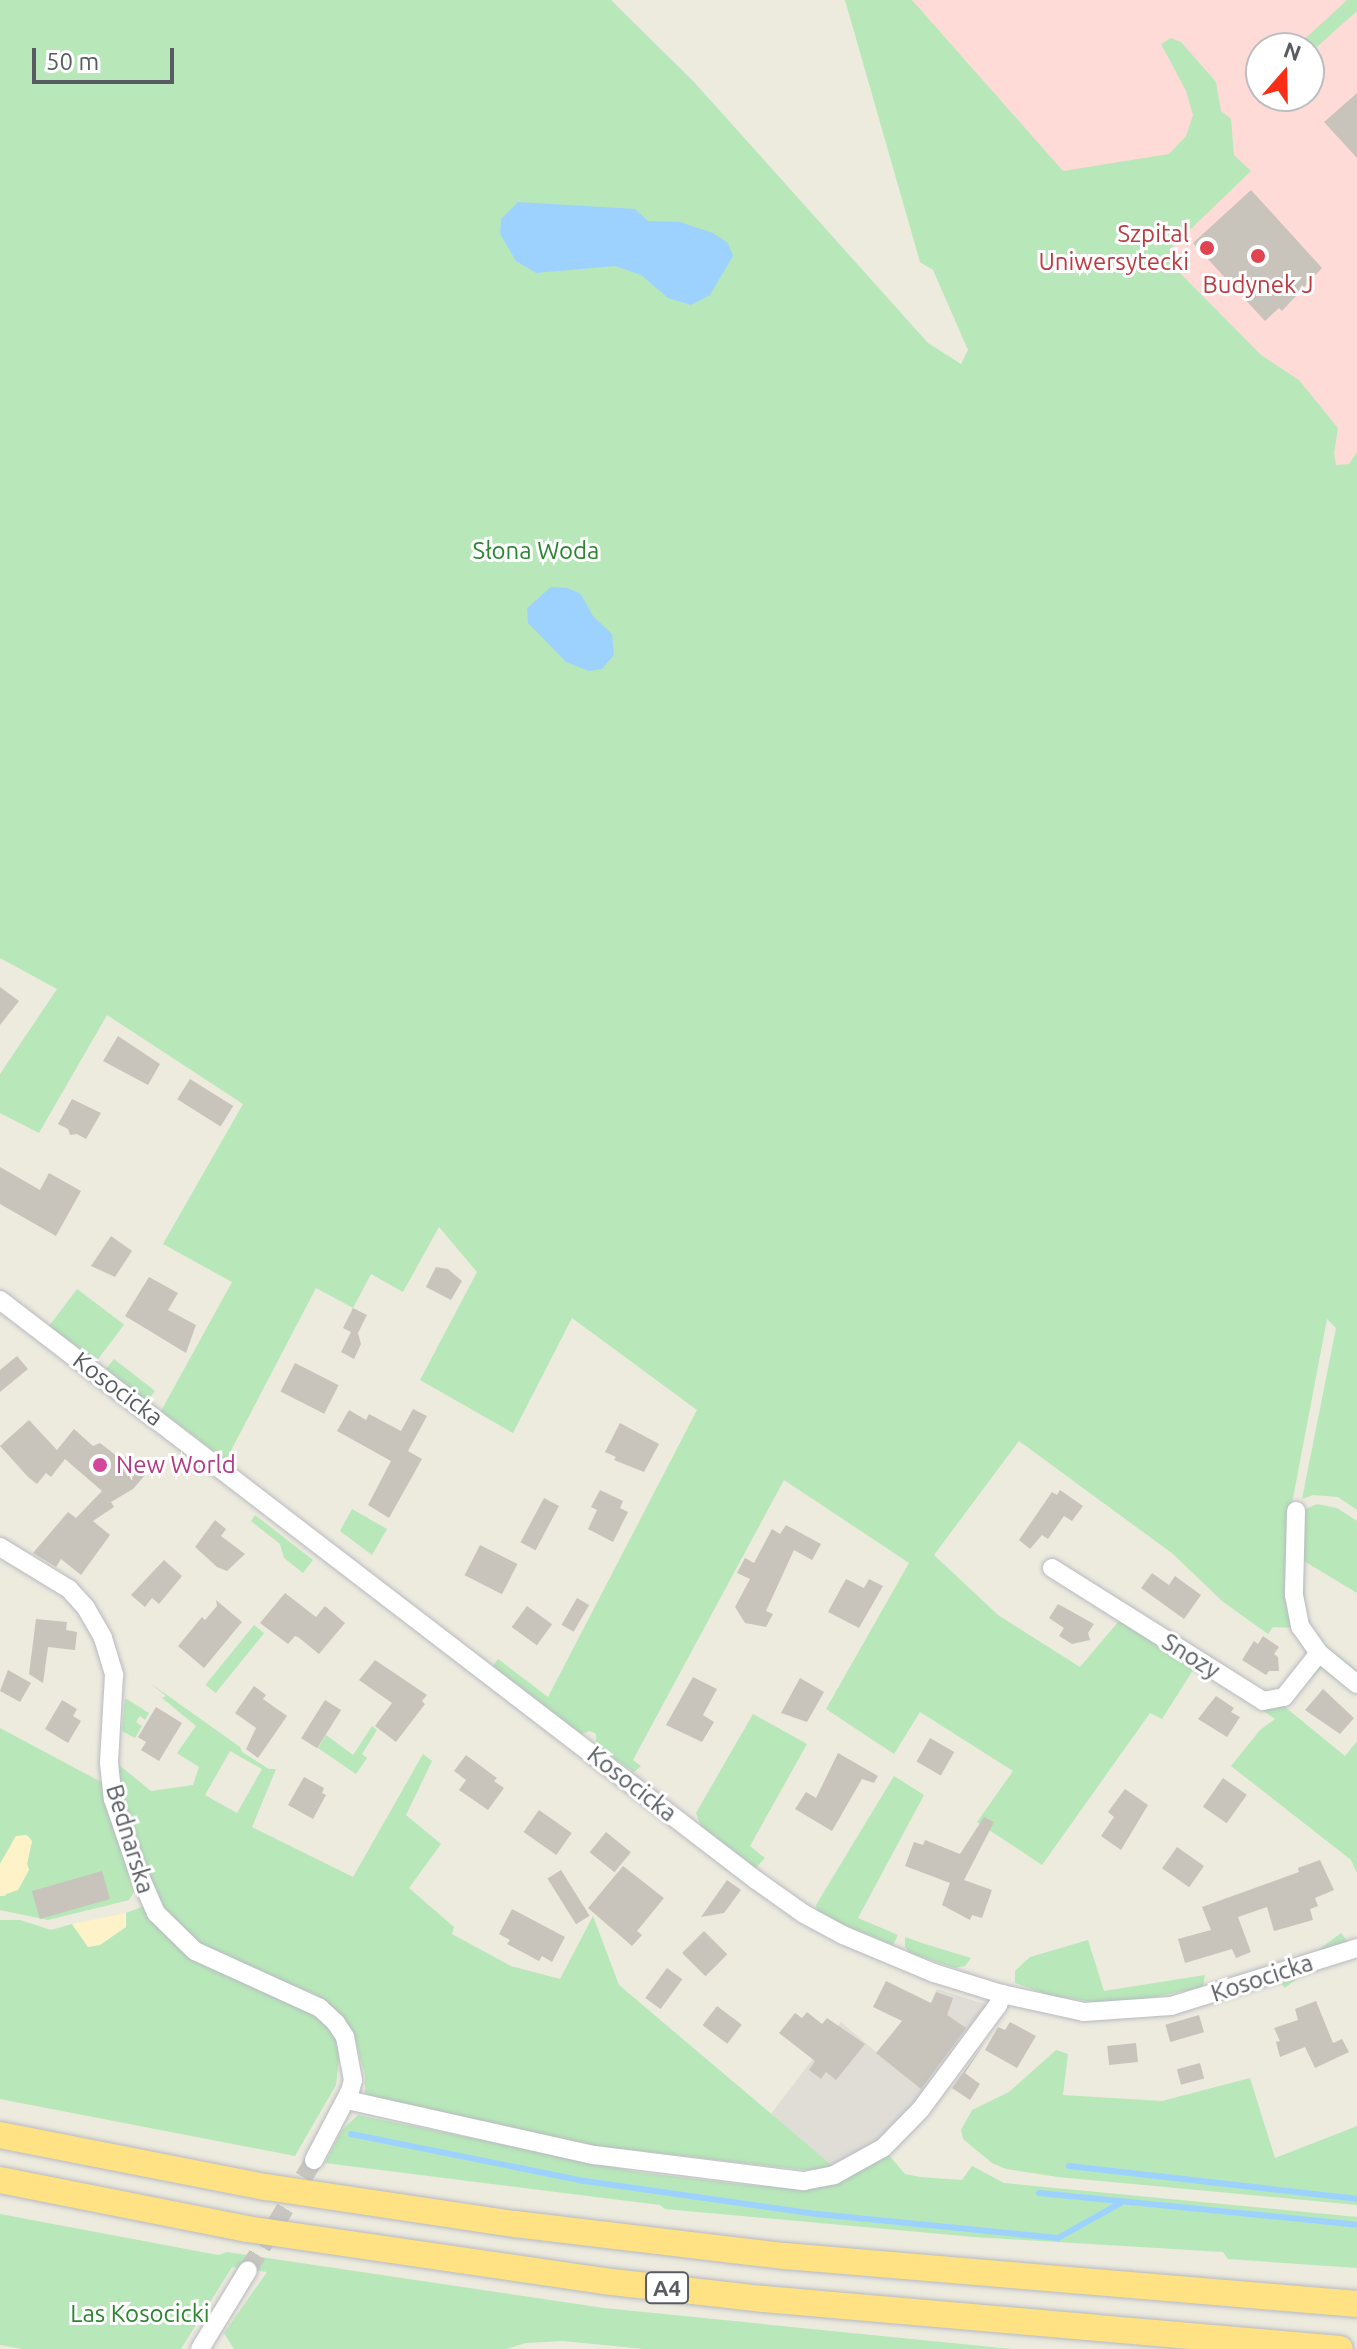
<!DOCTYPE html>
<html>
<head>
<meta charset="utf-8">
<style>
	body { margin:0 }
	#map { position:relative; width:1357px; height:2349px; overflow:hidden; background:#edeade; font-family:Ubuntu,sans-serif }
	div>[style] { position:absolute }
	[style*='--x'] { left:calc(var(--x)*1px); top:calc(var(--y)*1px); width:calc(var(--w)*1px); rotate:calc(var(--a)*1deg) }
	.industrial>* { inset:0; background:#e0ddd7 }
	.medical>* { inset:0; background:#fedbd7 }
	.green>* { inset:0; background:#b8e8b9; transform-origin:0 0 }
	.sand>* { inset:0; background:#fef2c9 }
	.water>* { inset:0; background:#9dd2ff }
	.stream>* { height:6px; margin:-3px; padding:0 3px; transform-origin:3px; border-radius:3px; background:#9dd2ff }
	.building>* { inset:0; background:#c8c4bc; transform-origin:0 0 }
	.minor-tunnel>* { height:18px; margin-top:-9px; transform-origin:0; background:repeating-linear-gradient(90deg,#c8c6bf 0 18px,transparent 0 27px) }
	.roads { filter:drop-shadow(0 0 2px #b7bac0) drop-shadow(0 0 2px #b7bac0) }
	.minor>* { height:18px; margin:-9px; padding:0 9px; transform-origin:9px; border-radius:9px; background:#fff }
	.highway>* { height:26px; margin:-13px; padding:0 13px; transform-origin:13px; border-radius:13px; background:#ffe284 }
	.dots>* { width:22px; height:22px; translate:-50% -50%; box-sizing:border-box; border:4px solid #fff; border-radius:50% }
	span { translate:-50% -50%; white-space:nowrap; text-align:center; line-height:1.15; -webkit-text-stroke:6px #fff; paint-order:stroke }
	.shield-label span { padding:2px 6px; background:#fff; border:2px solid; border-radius:6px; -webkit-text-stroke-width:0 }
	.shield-label { font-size:22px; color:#585c62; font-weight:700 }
	.health-label { font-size:24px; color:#be3a42 }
	.right { translate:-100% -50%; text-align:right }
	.park-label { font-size:24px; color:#2c8631 }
	.street-label { font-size:24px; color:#585c62 }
	.hotel-label { font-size:24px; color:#b23c85 }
	.left { translate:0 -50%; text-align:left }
	.north { position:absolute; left:1245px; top:32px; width:80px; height:80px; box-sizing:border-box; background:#fff; border:2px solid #bcbec0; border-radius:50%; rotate:20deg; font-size:22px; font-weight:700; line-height:32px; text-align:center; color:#585c62 }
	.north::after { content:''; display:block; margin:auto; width:28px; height:36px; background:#fa2d17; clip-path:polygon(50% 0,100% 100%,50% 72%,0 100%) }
	.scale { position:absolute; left:32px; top:48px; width:142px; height:36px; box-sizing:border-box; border:4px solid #585c62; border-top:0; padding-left:10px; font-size:24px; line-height:28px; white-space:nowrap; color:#585c62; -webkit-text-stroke:6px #fff; paint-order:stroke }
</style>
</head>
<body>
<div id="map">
	<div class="industrial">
		<i style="clip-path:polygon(937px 1989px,994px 2007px,952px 2064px,888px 2134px,834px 2167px,771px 2114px,841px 2022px,891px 2065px,918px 2033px)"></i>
	</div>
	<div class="medical">
		<i style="clip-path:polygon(evenodd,867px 0,1357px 0,1357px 525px,867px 0,1261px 48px,1309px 48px,1309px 96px,1261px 96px,1261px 48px)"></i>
	</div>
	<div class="green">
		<i style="clip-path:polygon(0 0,611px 0,694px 82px,928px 343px,961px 364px,968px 350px,933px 270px,920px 262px,845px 0,912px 0,1063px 171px,1169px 154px,1186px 136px,1193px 115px,1186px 91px,1161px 44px,1171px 38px,1181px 42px,1216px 82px,1221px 111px,1231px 119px,1234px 155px,1251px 171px,1170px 249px,1173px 266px,1261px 355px,1299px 380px,1338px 428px,1334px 453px,1336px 465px,1349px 464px,1357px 452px,1357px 1510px,1338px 1497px,1313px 1495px,1302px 1499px,1336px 1328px,1327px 1319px,1290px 1514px,1294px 1628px,1273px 1627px,1268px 1634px,1222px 1601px,1173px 1554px,1019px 1441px,934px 1555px,998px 1615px,1080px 1667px,1119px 1621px,1195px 1667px,1162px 1719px,1150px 1713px,1042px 1865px,977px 1822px,1013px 1771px,920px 1712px,894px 1754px,826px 1709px,909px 1563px,784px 1480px,633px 1760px,641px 1766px,634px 1772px,596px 1745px,596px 1734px,590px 1731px,581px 1734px,493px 1666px,498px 1659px,548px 1697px,697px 1410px,572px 1318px,513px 1433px,420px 1380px,477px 1272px,439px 1227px,403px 1292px,371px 1274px,353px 1308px,316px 1288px,226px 1460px,161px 1411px,232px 1282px,163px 1244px,243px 1104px,107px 1015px,39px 1133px,0 1113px,0 1074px,57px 989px,0 958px)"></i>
		<i style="clip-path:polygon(1347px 0,1357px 0,1357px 11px,1309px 54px,1309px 48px,1295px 48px)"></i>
		<i style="left:77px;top:1289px;width:59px;height:46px;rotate:37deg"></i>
		<i style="left:114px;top:1359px;width:52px;height:13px;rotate:38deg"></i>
		<i style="clip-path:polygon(1317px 1504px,1337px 1508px,1357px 1521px,1357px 1593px,1304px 1561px,1305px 1613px,1319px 1640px,1357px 1671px,1357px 1676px,1318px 1644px,1300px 1611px,1303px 1510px)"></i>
		<i style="clip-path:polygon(352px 1509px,387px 1529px,372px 1555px,340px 1531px)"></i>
		<i style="clip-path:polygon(255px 1515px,313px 1560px,303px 1573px,284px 1558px,280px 1544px,251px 1521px)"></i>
		<i style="left:254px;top:1625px;width:13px;height:77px;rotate:39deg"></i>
		<i style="clip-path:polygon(1321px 1664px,1345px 1686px,1321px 1668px,1285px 1707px,1345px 1756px,1357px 1741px,1357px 1873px,1351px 1860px,1231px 1766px,1260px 1730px,1275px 1719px,1258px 1707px)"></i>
		<i style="clip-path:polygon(evenodd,150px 1683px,240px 1747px,242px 1752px,269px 1769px,276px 1769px,252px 1827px,353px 1877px,423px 1754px,432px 1761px,406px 1815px,441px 1844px,409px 1888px,454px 1927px,452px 1934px,511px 1966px,560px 1979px,593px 1916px,619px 1985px,834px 2167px,806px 2170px,596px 2146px,372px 2099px,365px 2093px,365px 2075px,353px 2032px,337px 2012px,315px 1994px,222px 1958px,193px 1942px,168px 1918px,152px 1891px,121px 1806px,119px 1765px,151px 1791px,193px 1785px,199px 1767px,177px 1753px,196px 1726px,162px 1698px,166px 1696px,150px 1683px,230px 1751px,262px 1769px,237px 1813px,205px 1795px,230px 1751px)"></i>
		<i style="clip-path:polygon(125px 1698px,149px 1713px,145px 1720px,140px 1716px,136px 1722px,142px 1726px,135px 1738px,122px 1731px)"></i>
		<i style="clip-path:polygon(753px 1714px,807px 1744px,750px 1846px,765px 1858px,756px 1868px,701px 1826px,696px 1813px)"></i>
		<i style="clip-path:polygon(372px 1726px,377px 1730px,362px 1754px,367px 1758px,356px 1774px,318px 1748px,326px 1735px,353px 1755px)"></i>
		<i style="clip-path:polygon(0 1728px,103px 1783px,137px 1887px,129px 1900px,48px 1920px,0 1910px,0 1896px,5px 1896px,27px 1864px,32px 1841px,16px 1836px,0 1864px)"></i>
		<i style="clip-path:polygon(894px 1776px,924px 1795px,858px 1918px,898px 1935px,893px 1945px,843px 1925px,817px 1910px,816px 1905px)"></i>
		<i style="clip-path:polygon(144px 1906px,153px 1919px,307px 2007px,332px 2031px,340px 2047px,336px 2085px,295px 2156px,0 2099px,0 1920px,20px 1920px,51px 1930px,72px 1924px,88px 1947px,126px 1927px,126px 1913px)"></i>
		<i style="left:1341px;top:1933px;width:10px;height:78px;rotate:53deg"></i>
		<i style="clip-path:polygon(905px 1937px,925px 1944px,971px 1958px,965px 1966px,955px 1968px,910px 1953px,905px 1947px)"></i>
		<i style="clip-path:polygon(1088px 1940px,1104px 1991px,1205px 1975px,1203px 1987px,1131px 2002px,1093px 2002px,1049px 1995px,1015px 1983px,1015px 1971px,1030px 1957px)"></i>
		<i style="clip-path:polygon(1056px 2050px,1068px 2054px,1063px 2095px,1162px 2101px,1250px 2078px,1275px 2158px,1357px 2126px,1357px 2205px,1058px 2177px,1006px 2169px,992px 2163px,963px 2139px,961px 2130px,972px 2110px,1009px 2092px)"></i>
		<i style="clip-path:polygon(358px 2115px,637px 2172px,755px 2186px,831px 2184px,848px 2178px,887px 2153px,905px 2174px,920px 2177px,962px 2180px,972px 2166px,1004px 2183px,1357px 2217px,1357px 2268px,1228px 2259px,1223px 2252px,974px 2237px,665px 2209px,660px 2205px,325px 2163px,342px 2130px)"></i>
		<i style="clip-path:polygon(0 2214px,218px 2255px,227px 2252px,604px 2308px,1012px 2349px,645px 2349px,563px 2341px,526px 2343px,506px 2349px,234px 2349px,224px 2333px,267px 2272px,232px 2267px,181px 2349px,23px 2349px,0 2345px)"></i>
	</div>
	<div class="sand">
		<i style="clip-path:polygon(27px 1835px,32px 1841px,27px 1863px,29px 1870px,18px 1890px,0 1896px,0 1864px,16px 1836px)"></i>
		<i style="clip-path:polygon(126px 1913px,126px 1927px,100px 1945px,88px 1947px,72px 1924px)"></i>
	</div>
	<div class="water">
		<i style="clip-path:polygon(518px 202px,635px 209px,648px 221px,680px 222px,713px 233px,728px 243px,733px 256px,710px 295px,691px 305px,668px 298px,641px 275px,615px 266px,536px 273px,516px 261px,500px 234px,501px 219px)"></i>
		<i style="clip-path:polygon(551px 587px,568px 588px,581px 594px,593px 616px,612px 634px,614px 655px,602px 669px,589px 671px,566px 662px,528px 623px,527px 608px)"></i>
	</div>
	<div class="stream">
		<i style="--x:351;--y:2134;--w:239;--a:11.4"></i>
		<i style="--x:585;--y:2181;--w:234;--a:8.1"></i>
		<i style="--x:817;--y:2214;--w:242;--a:5.7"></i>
		<i style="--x:1058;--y:2238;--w:72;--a:-29.1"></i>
		<i style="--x:1069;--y:2166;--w:290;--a:6.5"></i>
		<i style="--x:1039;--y:2193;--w:320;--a:5.7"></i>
	</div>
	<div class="building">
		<i style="clip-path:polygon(1357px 93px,1357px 158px,1324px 122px)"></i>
		<i style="clip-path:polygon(1251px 190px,1322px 268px,1282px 311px,1279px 308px,1265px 321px,1193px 243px)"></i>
		<i style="clip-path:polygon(0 987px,19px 1001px,0 1025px)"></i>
		<i style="clip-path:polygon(118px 1036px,160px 1064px,148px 1085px,103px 1061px)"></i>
		<i style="left:190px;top:1079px;width:51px;height:24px;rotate:32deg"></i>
		<i style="clip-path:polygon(72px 1099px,101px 1113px,86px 1139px,77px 1134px,70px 1135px,68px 1129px,58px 1124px)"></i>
		<i style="clip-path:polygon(0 1167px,40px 1190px,49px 1173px,81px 1191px,56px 1236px,0 1204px)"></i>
		<i style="clip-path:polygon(111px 1236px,132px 1251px,115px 1277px,91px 1266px)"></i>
		<i style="clip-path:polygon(436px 1267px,448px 1269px,462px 1281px,451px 1300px,426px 1287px)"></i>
		<i style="clip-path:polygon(149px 1277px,178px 1293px,168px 1310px,196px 1325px,186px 1353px,125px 1316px)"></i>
		<i style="clip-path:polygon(353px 1308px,367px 1315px,358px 1333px,361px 1344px,354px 1359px,341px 1352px,351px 1332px,343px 1328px)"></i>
		<i style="clip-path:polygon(17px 1356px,28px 1369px,0 1392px,0 1370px)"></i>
		<i style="left:295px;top:1363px;width:49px;height:32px;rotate:27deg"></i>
		<i style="clip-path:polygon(413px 1409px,427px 1416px,408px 1451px,422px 1459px,389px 1518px,368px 1505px,391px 1461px,337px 1431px,349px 1410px,366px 1420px,369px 1414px,401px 1431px)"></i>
		<i style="clip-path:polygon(29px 1420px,57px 1450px,74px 1429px,93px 1446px,100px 1443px,122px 1460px,126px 1456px,146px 1474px,133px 1489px,111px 1502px,114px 1507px,93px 1521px,110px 1535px,81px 1575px,61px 1559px,56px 1567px,33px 1553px,68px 1512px,76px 1518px,102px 1491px,65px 1459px,51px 1477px,46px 1473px,37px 1484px,28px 1477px,0 1446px)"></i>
		<i style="clip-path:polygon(620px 1423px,659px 1444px,644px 1472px,614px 1460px,616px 1457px,605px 1452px)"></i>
		<i style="clip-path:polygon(600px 1490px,623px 1501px,620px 1508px,628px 1512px,613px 1542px,588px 1529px,597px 1510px,591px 1507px)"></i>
		<i style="clip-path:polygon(1060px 1490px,1083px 1506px,1072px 1521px,1064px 1516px,1048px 1539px,1042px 1535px,1030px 1549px,1019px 1540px,1052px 1492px,1057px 1495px)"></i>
		<i style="left:544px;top:1498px;width:17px;height:50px;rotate:28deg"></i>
		<i style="clip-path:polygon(215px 1520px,226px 1529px,221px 1536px,245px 1554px,227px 1571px,217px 1567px,195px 1547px)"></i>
		<i style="clip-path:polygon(786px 1525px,821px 1544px,812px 1560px,794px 1550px,766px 1611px,773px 1614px,766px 1627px,745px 1623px,735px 1607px,750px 1579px,737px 1573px,745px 1558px,754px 1563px,772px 1529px,780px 1534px)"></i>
		<i style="left:480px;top:1545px;width:42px;height:34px;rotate:27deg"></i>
		<i style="clip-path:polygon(164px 1560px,182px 1576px,159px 1604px,152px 1598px,145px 1607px,131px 1595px)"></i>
		<i style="clip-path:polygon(1152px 1573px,1169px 1585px,1175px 1576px,1201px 1595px,1184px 1619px,1141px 1588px)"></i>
		<i style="clip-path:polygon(846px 1579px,864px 1588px,869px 1579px,883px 1586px,859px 1628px,828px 1612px)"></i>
		<i style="clip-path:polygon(285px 1593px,316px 1617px,325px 1606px,345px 1623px,319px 1654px,298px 1637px,295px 1636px,288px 1644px,260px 1623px)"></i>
		<i style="left:577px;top:1598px;width:14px;height:31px;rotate:30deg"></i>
		<i style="clip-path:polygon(216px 1600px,242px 1622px,204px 1668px,178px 1646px,202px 1617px,205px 1620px,217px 1606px)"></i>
		<i style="clip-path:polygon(1058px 1604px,1094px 1624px,1088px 1633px,1090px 1640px,1072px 1644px,1059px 1636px,1064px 1628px,1049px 1618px)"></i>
		<i style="left:527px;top:1606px;width:31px;height:26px;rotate:36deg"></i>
		<i style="clip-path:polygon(36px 1619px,67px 1622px,66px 1630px,77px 1632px,75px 1650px,48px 1647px,43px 1683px,29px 1674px)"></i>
		<i style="clip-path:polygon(1263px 1636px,1279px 1647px,1274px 1654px,1278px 1657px,1279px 1671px,1269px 1671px,1266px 1675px,1242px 1660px,1254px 1641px,1258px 1644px)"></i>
		<i style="clip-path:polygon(375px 1660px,427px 1695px,422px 1701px,425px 1704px,396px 1742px,375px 1726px,392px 1703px,359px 1680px)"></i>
		<i style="clip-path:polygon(8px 1670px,31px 1683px,20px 1702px,0 1691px)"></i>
		<i style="clip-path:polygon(693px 1677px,717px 1689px,703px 1715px,714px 1722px,702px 1742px,666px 1725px)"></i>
		<i style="clip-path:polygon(800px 1678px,824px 1692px,807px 1722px,781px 1713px)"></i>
		<i style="clip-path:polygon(254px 1686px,266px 1695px,263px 1699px,287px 1716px,258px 1758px,246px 1749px,256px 1728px,235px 1713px)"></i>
		<i style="clip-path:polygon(1323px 1689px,1354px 1718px,1340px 1734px,1305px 1710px)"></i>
		<i style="clip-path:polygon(1216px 1696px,1234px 1708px,1231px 1712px,1240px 1717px,1227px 1737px,1198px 1719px)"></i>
		<i style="clip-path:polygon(62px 1700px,77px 1709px,73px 1716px,81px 1721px,68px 1743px,45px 1729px)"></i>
		<i style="left:325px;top:1700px;width:19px;height:45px;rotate:32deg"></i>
		<i style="clip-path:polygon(156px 1707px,182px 1723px,159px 1761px,141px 1750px,146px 1742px,138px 1737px)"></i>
		<i style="left:930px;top:1738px;width:28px;height:27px;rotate:30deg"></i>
		<i style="clip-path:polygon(838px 1753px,878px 1776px,874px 1783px,862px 1779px,832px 1831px,795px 1809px,806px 1792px,816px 1798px)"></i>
		<i style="clip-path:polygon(466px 1755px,497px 1778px,494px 1781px,504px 1788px,488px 1810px,459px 1790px,466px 1780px,454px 1771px)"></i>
		<i style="clip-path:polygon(304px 1777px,324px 1788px,322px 1793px,326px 1795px,313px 1819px,288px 1805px)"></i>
		<i style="left:1223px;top:1778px;width:29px;height:35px;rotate:35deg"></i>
		<i style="clip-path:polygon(1125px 1789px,1148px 1805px,1121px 1850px,1101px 1836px,1114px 1817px,1108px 1812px)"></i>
		<i style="left:539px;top:1810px;width:40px;height:27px;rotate:35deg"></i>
		<i style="clip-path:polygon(984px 1817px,994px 1822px,964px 1880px,992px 1890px,982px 1918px,972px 1915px,970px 1920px,942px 1905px,950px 1883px,905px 1866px,914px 1842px,923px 1845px,925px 1840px,960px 1854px)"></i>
		<i style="left:606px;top:1832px;width:32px;height:26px;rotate:39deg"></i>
		<i style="left:1177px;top:1847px;width:33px;height:26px;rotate:35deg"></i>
		<i style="clip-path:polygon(1320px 1860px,1334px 1890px,1315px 1898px,1318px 1906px,1310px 1909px,1313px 1920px,1274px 1931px,1267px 1907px,1238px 1917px,1251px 1952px,1236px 1958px,1232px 1949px,1185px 1963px,1178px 1939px,1211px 1930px,1202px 1907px,1299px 1872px,1298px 1868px)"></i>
		<i style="clip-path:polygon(623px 1866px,664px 1898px,637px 1931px,642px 1935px,632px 1946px,588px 1908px)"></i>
		<i style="left:561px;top:1870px;width:54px;height:16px;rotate:58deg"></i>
		<i style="left:102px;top:1871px;width:29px;height:73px;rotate:74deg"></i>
		<i style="clip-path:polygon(727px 1880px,741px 1890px,724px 1913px,701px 1917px)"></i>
		<i style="clip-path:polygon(512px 1909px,565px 1937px,552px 1962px,542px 1956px,539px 1961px,507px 1944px,510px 1940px,499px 1934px)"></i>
		<i style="left:704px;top:1931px;width:33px;height:31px;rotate:45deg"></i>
		<i style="left:667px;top:1968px;width:19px;height:37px;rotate:36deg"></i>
		<i style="clip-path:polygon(886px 1981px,931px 2003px,936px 1992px,953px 1998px,947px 2015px,966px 2028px,921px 2089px,876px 2053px,902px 2021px,873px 2007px)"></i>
		<i style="clip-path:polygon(1316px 2001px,1333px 2043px,1342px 2039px,1349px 2052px,1315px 2068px,1305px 2047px,1280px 2057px,1276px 2042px,1280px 2041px,1274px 2028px,1298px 2020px,1295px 2009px)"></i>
		<i style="left:717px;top:2006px;width:31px;height:24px;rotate:37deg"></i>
		<i style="clip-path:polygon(807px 2012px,822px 2024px,827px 2018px,865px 2044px,836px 2080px,826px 2072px,821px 2079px,809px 2070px,815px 2061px,779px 2033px,795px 2013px,802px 2018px)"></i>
		<i style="left:1199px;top:2015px;width:18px;height:35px;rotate:74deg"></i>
		<i style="clip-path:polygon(1010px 2022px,1036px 2036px,1017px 2068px,985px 2050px,998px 2027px,1005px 2030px)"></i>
		<i style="clip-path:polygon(985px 2042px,965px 2073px,980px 2084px,970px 2100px,952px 2088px)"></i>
		<i style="left:1136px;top:2043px;width:19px;height:29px;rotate:84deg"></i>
		<i style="left:1200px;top:2063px;width:16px;height:24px;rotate:75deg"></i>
	</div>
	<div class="minor-tunnel">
		<i style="--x:248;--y:2270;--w:128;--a:-59"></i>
	</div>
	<div class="roads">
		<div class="minor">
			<i style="--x:0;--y:1300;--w:953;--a:37.5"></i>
			<i style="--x:756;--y:1880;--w:59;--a:35.3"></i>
			<i style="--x:804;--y:1914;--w:44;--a:28.3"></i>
			<i style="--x:843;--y:1935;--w:99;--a:22.7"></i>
			<i style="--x:934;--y:1973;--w:71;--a:17.2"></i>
			<i style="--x:1002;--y:1994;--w:84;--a:12.4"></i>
			<i style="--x:1084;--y:2012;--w:87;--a:-3.9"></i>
			<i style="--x:1171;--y:2006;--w:195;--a:-17.3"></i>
			<i style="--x:1296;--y:1511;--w:84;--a:91.4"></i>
			<i style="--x:1294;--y:1595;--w:32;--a:79"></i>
			<i style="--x:1300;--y:1626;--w:33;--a:55"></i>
			<i style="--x:1319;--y:1653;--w:49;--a:39.2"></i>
			<i style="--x:0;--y:1547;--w:81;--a:31.3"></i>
			<i style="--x:69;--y:1589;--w:25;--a:48"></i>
			<i style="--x:86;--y:1608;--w:34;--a:60"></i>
			<i style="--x:103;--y:1638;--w:39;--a:73"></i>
			<i style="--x:114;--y:1675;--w:88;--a:93.3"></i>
			<i style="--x:109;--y:1763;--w:36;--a:84"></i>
			<i style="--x:113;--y:1799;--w:74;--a:71.1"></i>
			<i style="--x:137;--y:1869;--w:48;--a:66.6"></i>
			<i style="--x:156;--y:1913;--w:54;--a:44.3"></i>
			<i style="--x:195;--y:1951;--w:137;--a:24.5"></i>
			<i style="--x:320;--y:2008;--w:22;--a:43"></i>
			<i style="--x:336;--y:2023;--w:17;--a:57"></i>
			<i style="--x:345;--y:2037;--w:44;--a:79.5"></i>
			<i style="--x:353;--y:2080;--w:11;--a:105"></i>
			<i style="--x:350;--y:2091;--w:78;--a:117.6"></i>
			<i style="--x:1052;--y:1568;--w:249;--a:32.2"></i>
			<i style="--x:1263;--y:1701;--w:21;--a:-11"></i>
			<i style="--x:1284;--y:1697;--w:56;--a:-51.5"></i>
			<i style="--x:347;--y:2100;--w:253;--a:12.6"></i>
			<i style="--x:594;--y:2155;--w:212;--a:7.1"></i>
			<i style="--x:804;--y:2181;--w:31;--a:-11"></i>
			<i style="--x:834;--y:2175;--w:56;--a:-28.9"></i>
			<i style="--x:883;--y:2148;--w:54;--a:-45.7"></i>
			<i style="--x:921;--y:2109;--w:129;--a:-53.5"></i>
			<i style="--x:998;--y:2005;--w:12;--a:-70"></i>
			<i style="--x:200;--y:2349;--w:92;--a:-58.7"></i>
		</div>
		<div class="highway">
			<i style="--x:0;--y:2135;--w:271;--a:11.1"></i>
			<i style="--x:266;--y:2187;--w:252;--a:8.5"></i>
			<i style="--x:515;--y:2224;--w:272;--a:6.8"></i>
			<i style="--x:785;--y:2256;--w:574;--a:4.8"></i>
			<i style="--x:0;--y:2180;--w:252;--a:11.2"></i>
			<i style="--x:247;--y:2229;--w:360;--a:8.3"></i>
			<i style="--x:603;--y:2281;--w:162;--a:6.4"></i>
			<i style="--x:764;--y:2299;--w:578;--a:4.96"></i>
		</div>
	</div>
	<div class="dots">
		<i style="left:1207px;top:248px;background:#e0444e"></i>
		<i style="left:1258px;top:256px;background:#e0444e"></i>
		<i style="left:100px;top:1465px;background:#d1479c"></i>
	</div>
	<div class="shield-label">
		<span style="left:667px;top:2288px">A4</span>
	</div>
	<div class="health-label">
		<span class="right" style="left:1189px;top:248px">Szpital<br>Uniwersytecki</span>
		<span style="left:1258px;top:285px">Budynek J</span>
	</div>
	<div class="park-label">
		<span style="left:536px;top:551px">Słona Woda</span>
		<span style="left:140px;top:2314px">Las Kosocicki</span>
	</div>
	<div class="street-label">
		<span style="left:118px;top:1389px;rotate:37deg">Kosocicka</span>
		<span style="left:1191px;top:1656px;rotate:32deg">Snozy</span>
		<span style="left:632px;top:1784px;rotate:38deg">Kosocicka</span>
		<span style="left:130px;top:1839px;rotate:73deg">Bednarska</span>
		<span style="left:1262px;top:1978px;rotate:-18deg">Kosocicka</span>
	</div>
	<div class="hotel-label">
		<span class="left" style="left:116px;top:1465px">New World</span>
	</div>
	<div class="north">N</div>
	<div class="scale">50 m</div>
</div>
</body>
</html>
